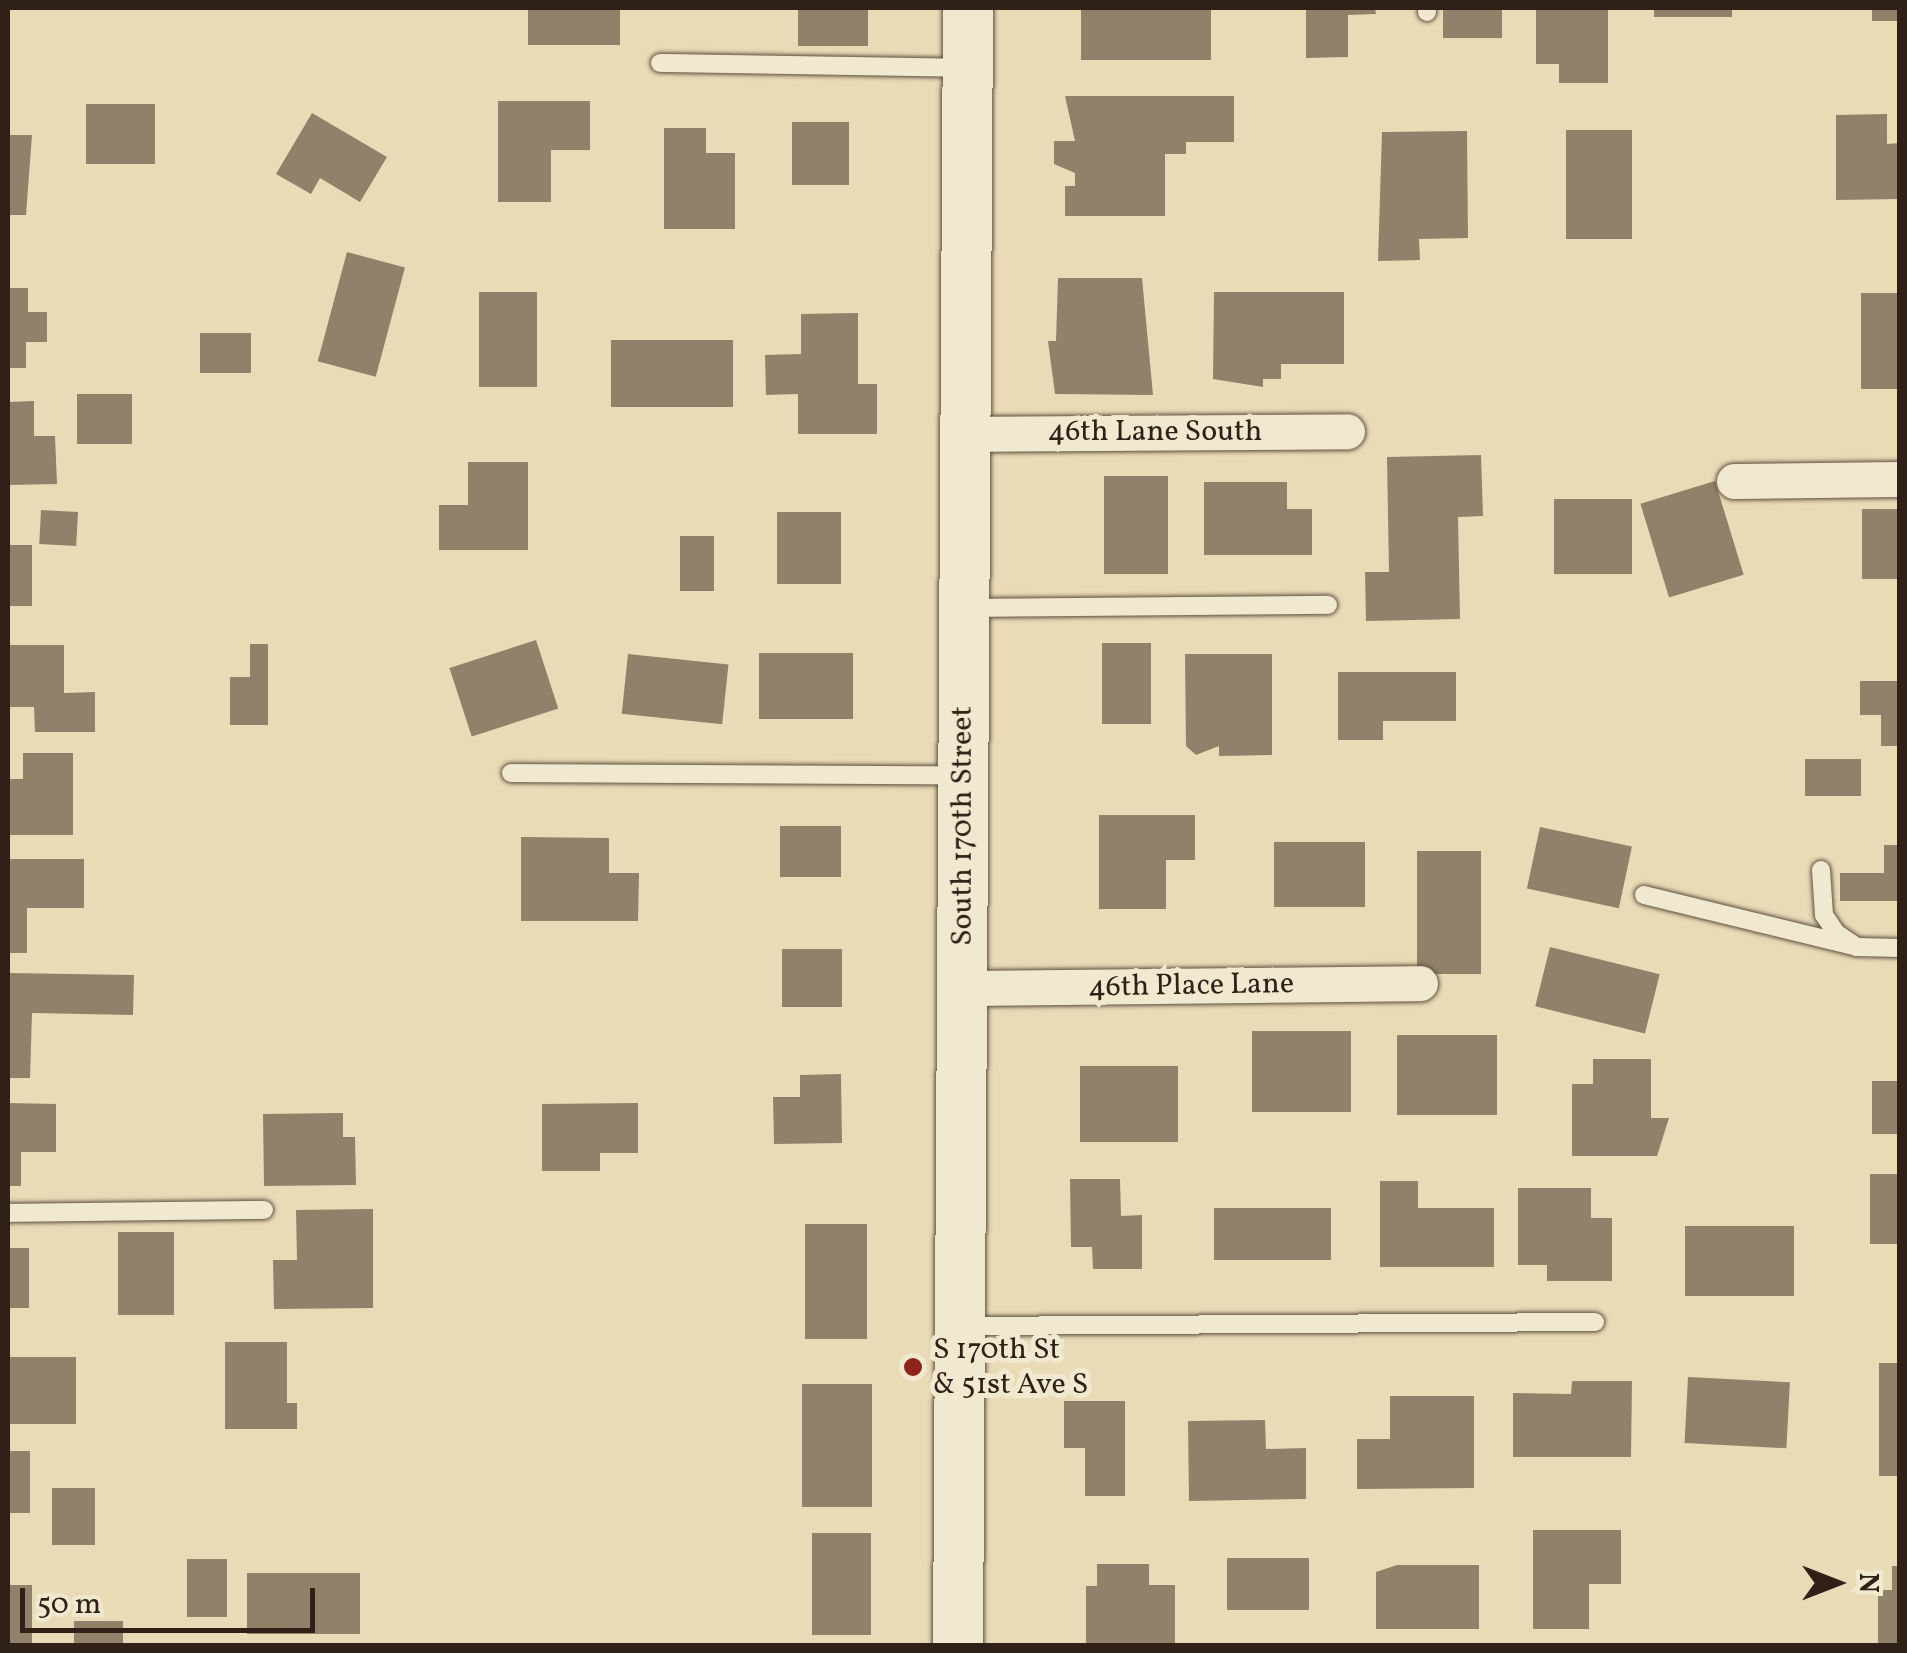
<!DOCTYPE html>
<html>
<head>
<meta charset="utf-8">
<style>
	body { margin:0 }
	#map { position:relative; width:1907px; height:1653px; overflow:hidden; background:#e9dbb6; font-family:Vollkorn,serif }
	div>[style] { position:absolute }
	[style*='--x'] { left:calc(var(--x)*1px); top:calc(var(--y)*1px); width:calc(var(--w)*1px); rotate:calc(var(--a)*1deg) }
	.building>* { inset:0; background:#90816a; transform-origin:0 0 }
	.roads { filter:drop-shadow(0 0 2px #5e4f40) drop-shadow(0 0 2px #5e4f40) }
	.lane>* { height:18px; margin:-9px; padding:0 9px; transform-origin:9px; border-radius:9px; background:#f1e8d0 }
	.street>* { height:35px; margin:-17.5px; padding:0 17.5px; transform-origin:17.5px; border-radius:17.5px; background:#f1e8d0 }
	.secondary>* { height:50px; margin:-25px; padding:0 25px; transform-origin:25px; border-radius:25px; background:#f1e8d0 }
	.dots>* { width:28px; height:28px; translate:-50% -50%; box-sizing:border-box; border:5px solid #f1e8d0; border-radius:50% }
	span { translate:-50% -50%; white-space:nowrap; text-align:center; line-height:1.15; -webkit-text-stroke:10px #f1e8d0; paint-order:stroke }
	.street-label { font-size:30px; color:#2f2018 }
	.poi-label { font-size:30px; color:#2f2018 }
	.left { translate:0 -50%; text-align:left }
	.frame { position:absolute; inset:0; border:10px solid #2f2018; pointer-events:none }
	.north { position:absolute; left:1787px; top:1533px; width:100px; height:100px; -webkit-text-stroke:8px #f1e8d0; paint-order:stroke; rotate:90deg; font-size:28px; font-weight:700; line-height:40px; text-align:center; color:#2f2018 }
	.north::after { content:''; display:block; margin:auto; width:35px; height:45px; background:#2f2018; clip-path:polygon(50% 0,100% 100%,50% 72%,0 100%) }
	.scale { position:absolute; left:20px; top:1588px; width:295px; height:45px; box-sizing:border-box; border:5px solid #2f2018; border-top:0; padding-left:12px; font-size:30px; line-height:35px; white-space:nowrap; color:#2f2018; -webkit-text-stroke:8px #f1e8d0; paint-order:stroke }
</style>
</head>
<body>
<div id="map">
	<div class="building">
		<i style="left:528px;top:8px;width:92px;height:37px"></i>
		<i style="left:798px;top:8px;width:70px;height:38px"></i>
		<i style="left:1081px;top:8px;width:130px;height:52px"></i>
		<i style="clip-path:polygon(1306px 8px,1375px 8px,1376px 14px,1348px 15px,1348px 57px,1306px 58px)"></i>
		<i style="left:1443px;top:8px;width:59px;height:30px"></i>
		<i style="clip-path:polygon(1536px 8px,1608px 8px,1608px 83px,1559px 83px,1559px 64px,1536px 64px)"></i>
		<i style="left:1654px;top:8px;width:78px;height:9px"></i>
		<i style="left:1872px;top:8px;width:28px;height:13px"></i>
		<i style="clip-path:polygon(1065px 96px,1234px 96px,1234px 142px,1186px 142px,1186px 154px,1165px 154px,1165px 216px,1065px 216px,1065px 186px,1075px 186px,1075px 173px,1054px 164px,1054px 141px,1075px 141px)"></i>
		<i style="clip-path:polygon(498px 101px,590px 101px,590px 150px,551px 150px,551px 202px,498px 202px)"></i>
		<i style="left:86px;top:104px;width:69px;height:60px"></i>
		<i style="clip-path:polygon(312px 113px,387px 157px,360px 202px,320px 178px,311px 194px,276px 174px)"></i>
		<i style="clip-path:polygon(1887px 114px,1887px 144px,1900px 143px,1900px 199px,1836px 200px,1836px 115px)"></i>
		<i style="left:792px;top:122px;width:57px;height:63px"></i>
		<i style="clip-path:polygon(664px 128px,706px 128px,706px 153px,735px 153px,735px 229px,664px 229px)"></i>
		<i style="left:1566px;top:130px;width:66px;height:109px"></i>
		<i style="clip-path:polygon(1467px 131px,1468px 238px,1419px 239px,1420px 260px,1378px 261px,1382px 132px)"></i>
		<i style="clip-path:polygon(8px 135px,32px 135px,26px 215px,8px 215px)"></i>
		<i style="left:347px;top:252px;width:60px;height:113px;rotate:15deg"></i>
		<i style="clip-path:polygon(1058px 278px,1142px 278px,1153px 395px,1055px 394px,1048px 341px,1056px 341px)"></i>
		<i style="clip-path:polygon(8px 288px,28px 288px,28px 312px,47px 312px,47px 342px,26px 342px,26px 368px,8px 368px)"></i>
		<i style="left:479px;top:292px;width:58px;height:95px"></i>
		<i style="clip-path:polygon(1214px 292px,1344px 292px,1344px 364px,1281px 364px,1281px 379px,1263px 379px,1263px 387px,1213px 379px)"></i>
		<i style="left:1861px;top:293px;width:39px;height:96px"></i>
		<i style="clip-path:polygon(858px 313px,858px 384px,877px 384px,877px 434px,798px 434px,798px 394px,766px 395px,765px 355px,801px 354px,801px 314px)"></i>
		<i style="left:200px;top:333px;width:51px;height:40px"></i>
		<i style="left:611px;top:340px;width:122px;height:67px"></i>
		<i style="left:77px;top:394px;width:55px;height:50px"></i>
		<i style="clip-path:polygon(34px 401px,34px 436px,55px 436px,57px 484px,8px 485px,8px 402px)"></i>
		<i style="clip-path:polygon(1481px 455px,1483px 516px,1458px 517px,1460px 619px,1366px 621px,1365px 572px,1389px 572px,1387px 457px)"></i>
		<i style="clip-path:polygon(468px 462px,528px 462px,528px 550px,439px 550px,439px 505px,468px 505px)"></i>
		<i style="left:1104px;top:476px;width:64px;height:98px"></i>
		<i style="left:1715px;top:481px;width:98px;height:78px;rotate:73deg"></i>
		<i style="clip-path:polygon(1204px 482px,1287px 482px,1287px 509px,1312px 509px,1312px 555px,1204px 555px)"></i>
		<i style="left:1554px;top:499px;width:78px;height:75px"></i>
		<i style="left:1862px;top:509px;width:38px;height:70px"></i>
		<i style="left:41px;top:510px;width:37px;height:34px;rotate:3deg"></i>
		<i style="left:777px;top:512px;width:64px;height:72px"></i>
		<i style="left:680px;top:536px;width:34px;height:55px"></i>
		<i style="left:8px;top:545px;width:24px;height:61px"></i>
		<i style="left:536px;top:640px;width:72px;height:91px;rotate:72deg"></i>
		<i style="left:1102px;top:643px;width:49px;height:81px"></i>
		<i style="clip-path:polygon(250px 644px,268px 644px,268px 725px,230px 725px,230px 677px,250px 677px)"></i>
		<i style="clip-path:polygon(8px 645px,64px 645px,64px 693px,95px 692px,95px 732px,35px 732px,34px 707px,8px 707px)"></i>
		<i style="left:759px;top:653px;width:94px;height:66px"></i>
		<i style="left:628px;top:654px;width:101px;height:60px;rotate:6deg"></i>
		<i style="clip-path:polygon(1185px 654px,1272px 654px,1272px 755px,1219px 756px,1219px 746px,1196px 755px,1186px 746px)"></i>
		<i style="clip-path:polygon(1338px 672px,1456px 672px,1456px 721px,1383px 721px,1383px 740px,1338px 740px)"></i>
		<i style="clip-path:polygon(1860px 681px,1900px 681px,1900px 746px,1881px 746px,1881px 715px,1860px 715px)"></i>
		<i style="clip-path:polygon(23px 753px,73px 753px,73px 835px,8px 835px,8px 779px,23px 779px)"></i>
		<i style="left:1805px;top:759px;width:56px;height:37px"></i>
		<i style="clip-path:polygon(1099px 815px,1195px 815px,1195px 860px,1166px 860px,1166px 909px,1099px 909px)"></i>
		<i style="left:780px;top:826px;width:61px;height:51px"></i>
		<i style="left:1540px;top:827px;width:94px;height:63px;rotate:12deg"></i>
		<i style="clip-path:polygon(521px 837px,609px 838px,609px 873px,639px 873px,638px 921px,521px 921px)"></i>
		<i style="left:1274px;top:842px;width:91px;height:65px"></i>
		<i style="clip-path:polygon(1884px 845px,1900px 845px,1900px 901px,1840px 901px,1840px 873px,1884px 873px)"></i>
		<i style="left:1417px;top:851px;width:64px;height:123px"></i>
		<i style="clip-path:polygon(8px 859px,84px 859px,84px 908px,27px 908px,27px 953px,8px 953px)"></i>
		<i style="left:1550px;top:947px;width:113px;height:61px;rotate:14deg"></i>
		<i style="left:782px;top:949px;width:60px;height:58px"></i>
		<i style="clip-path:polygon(8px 973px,134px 975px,133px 1015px,32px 1013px,30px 1078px,8px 1078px)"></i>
		<i style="left:1252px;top:1031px;width:99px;height:81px"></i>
		<i style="left:1397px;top:1035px;width:100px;height:80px"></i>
		<i style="clip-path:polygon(1593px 1059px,1651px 1059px,1651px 1118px,1669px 1118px,1657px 1156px,1572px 1156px,1572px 1084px,1593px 1084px)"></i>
		<i style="left:1080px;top:1066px;width:98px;height:76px"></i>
		<i style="clip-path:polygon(841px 1074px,842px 1143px,774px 1144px,773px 1097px,800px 1097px,800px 1075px)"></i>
		<i style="left:1872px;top:1081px;width:28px;height:53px"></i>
		<i style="clip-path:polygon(8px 1103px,56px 1104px,56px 1152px,21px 1152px,21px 1186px,8px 1186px)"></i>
		<i style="clip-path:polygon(638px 1103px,638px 1153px,600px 1153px,600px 1171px,542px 1171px,542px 1104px)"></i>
		<i style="clip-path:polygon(343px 1113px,343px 1137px,355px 1137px,356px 1185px,264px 1186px,263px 1114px)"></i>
		<i style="left:1870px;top:1174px;width:30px;height:70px"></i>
		<i style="clip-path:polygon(1070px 1179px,1120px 1179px,1121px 1216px,1142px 1215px,1142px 1269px,1093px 1269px,1092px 1247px,1071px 1247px)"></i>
		<i style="clip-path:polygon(1380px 1181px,1418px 1181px,1418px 1208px,1494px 1208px,1494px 1267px,1380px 1267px)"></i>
		<i style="clip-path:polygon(1518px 1188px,1591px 1188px,1591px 1218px,1612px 1218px,1612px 1281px,1547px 1281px,1547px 1265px,1518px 1265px)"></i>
		<i style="left:1214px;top:1208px;width:117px;height:52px"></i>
		<i style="clip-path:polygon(373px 1209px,373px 1308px,274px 1309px,273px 1260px,297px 1260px,296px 1210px)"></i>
		<i style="left:805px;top:1224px;width:62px;height:115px"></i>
		<i style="left:1685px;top:1226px;width:109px;height:70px"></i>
		<i style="left:118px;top:1232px;width:56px;height:83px"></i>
		<i style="left:8px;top:1248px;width:21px;height:60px"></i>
		<i style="clip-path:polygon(225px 1342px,287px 1342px,287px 1403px,297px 1403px,297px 1429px,225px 1429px)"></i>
		<i style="left:8px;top:1357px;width:68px;height:67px"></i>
		<i style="left:1879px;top:1363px;width:21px;height:113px"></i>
		<i style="left:1688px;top:1377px;width:102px;height:66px;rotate:3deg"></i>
		<i style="clip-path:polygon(1572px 1381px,1632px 1381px,1631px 1457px,1513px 1457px,1513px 1393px,1571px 1394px)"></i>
		<i style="left:802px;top:1384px;width:70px;height:123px"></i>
		<i style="clip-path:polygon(1390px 1396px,1474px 1396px,1474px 1488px,1357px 1489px,1357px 1439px,1390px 1439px)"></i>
		<i style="clip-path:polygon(1064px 1401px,1125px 1401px,1125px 1496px,1085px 1496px,1085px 1448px,1064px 1448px)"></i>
		<i style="clip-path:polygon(1265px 1420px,1266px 1449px,1306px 1448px,1306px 1499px,1189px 1501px,1188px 1421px)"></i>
		<i style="left:8px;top:1451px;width:22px;height:62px"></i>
		<i style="left:52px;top:1488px;width:43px;height:57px"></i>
		<i style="clip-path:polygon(1533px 1530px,1621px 1530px,1621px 1584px,1589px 1584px,1589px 1629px,1533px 1629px)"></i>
		<i style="left:812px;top:1533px;width:59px;height:102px"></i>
		<i style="left:1227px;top:1558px;width:82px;height:52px"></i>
		<i style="left:187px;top:1559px;width:40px;height:58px"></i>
		<i style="clip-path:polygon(1097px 1564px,1149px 1564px,1149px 1585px,1175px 1585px,1175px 1646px,1086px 1646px,1086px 1586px,1097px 1586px)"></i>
		<i style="clip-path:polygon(1397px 1565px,1479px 1565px,1479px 1629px,1376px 1629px,1376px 1572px)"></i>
		<i style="clip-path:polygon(1892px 1566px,1900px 1566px,1900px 1646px,1878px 1646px,1878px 1590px,1892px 1590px)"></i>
		<i style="left:247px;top:1573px;width:113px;height:61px"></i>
		<i style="left:8px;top:1585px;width:24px;height:60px"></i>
		<i style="left:74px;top:1621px;width:49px;height:25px"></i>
	</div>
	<div class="roads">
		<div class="lane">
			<i style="--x:1427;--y:8;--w:4;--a:90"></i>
			<i style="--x:660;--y:63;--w:306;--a:0.9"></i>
			<i style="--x:968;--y:608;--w:360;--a:-0.5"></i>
			<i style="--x:511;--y:773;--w:451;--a:0.3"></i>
			<i style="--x:1821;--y:870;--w:45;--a:86.2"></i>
			<i style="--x:1824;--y:915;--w:22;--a:56"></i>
			<i style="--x:1836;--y:933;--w:25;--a:34"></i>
			<i style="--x:1857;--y:947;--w:43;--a:1.3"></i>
			<i style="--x:1644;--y:895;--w:219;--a:13.7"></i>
			<i style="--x:8;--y:1213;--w:256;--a:-0.7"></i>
			<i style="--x:961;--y:1326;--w:634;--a:-0.36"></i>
		</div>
		<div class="street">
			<i style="--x:963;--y:434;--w:384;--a:-0.4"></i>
			<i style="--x:1734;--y:481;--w:166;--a:-0.7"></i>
			<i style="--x:962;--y:988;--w:458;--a:-0.6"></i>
		</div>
		<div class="secondary">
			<i style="--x:958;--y:1646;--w:1638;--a:-89.65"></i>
		</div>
	</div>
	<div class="dots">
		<i style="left:913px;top:1367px;background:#8f2418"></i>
	</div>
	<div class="street-label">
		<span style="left:1155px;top:432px">46th Lane South</span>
		<span style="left:963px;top:826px;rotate:-90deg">South 170th Street</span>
		<span style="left:1191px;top:986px;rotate:-1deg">46th Place Lane</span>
	</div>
	<div class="poi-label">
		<span class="left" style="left:933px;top:1367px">S 170th St<br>&amp; 51st Ave S</span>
	</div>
	<div class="frame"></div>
	<div class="north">N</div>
	<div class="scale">50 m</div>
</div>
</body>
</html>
